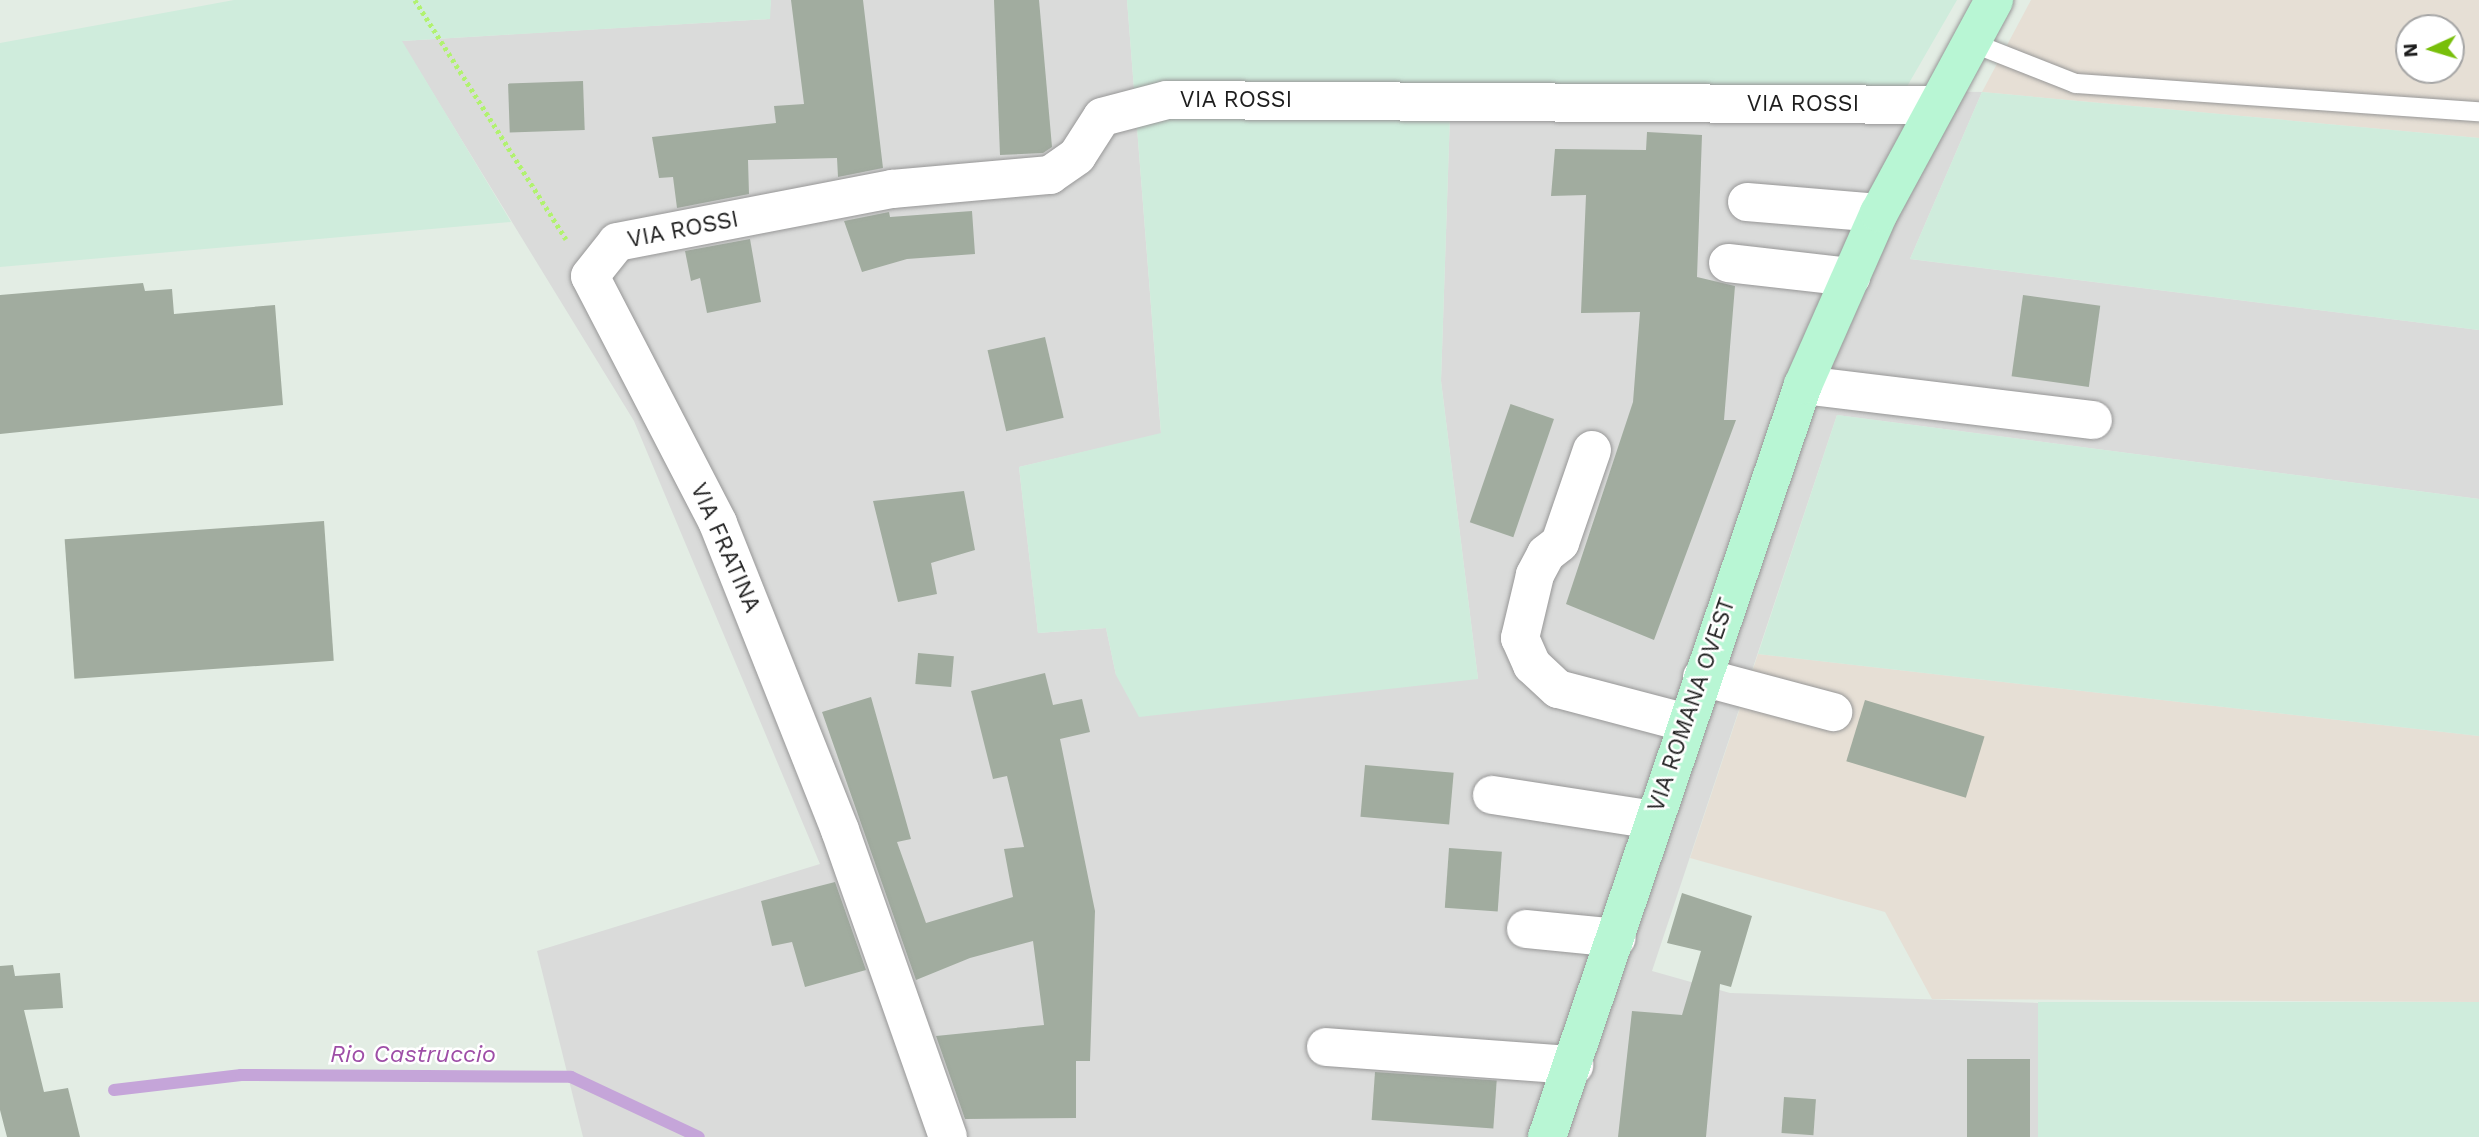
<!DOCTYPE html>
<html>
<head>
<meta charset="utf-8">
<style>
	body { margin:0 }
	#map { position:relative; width:2479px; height:1137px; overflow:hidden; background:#e3ede4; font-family:"Work Sans",sans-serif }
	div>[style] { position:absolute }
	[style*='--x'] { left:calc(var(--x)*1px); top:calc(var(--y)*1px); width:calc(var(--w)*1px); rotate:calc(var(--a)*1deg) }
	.residential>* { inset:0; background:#dadbda }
	.industrial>* { inset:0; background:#e6dfd5 }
	.farmland>* { inset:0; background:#cfecdc; transform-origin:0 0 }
	.stream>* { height:12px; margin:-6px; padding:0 6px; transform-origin:6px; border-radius:6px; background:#c5a5d9 }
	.building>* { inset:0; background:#a1ac9f; transform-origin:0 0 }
	.path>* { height:4.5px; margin-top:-2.25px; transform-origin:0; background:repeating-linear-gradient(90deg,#b1f26f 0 3.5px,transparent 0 7px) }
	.roads { filter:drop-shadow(0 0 2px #979797) drop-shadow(0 0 2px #979797) }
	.lane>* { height:19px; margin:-9.5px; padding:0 9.5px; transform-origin:9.5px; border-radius:9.5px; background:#fff }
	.street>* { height:38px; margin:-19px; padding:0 19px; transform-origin:19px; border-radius:19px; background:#fff }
	.secondary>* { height:38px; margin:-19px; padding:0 19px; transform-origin:19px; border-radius:19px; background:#b8f6d4 }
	span { translate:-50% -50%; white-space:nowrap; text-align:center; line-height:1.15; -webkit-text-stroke:5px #fff; paint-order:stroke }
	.street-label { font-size:23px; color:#1d1d1d }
	.water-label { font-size:24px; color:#9e4ea7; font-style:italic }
	.north { position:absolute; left:2395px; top:14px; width:70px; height:70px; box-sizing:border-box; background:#fff; border:2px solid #a5a5a5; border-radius:50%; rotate:266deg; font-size:19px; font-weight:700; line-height:28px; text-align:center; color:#1d1d1d }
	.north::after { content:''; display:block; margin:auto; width:24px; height:32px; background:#78bf0a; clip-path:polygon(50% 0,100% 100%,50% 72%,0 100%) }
</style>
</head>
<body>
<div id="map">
	<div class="residential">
		<i style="clip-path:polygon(771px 0,1127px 0,1161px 434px,1019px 467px,1038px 633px,1106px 628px,1116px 675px,1478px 679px,1441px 381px,1451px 84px,1982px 92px,1910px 259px,2479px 330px,2479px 499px,1837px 415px,1652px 971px,1730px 993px,2038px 1003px,2038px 1137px,583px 1137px,537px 951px,820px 864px,634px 421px,401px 41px,769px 19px)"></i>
	</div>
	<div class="industrial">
		<i style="clip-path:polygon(evenodd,2031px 0,2479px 0,2479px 138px,1982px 92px,2031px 0,2409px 28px,2451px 28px,2451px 70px,2409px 70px,2409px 28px)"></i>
		<i style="clip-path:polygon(1758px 654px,2479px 736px,2479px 1002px,1932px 999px,1885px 912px,1690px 858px)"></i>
	</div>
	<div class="farmland">
		<i style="clip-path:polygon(234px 0,771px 0,770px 19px,402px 41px,511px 222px,0 267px,0 43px)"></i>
		<i style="clip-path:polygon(1127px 0,1957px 0,1905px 90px,1451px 85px,1441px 381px,1478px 679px,1139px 717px,1116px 675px,1106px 628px,1038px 633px,1019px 467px,1161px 433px)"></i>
		<i style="clip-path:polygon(1982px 92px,2479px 138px,2479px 330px,1910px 259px)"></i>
		<i style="clip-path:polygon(1837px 415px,2479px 499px,2479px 736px,1758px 654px)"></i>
		<i style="left:2479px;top:1002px;width:135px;height:441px;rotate:90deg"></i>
	</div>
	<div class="stream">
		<i style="--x:114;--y:1090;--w:128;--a:-6.7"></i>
		<i style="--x:241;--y:1075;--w:330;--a:0.3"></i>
		<i style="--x:571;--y:1077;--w:141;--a:25.1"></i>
	</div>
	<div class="building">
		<i style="clip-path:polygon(791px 0,863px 0,883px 168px,838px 177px,837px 158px,748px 160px,749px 194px,677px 208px,673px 177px,659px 178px,652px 137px,776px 123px,774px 106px,804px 104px)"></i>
		<i style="clip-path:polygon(994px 0,1039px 0,1052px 147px,1043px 153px,1000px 155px)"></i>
		<i style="left:583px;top:81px;width:49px;height:75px;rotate:88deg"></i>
		<i style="clip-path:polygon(1647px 132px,1702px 135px,1697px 277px,1735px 286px,1724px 420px,1736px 420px,1654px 640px,1566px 604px,1633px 402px,1640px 312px,1581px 313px,1586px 195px,1551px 196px,1555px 149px,1646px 150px)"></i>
		<i style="clip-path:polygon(972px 211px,975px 254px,907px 259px,862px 272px,844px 221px,889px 212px,890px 217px)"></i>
		<i style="clip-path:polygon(750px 239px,761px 302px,707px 313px,700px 278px,691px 281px,685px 251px)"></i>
		<i style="clip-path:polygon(143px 283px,145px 291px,172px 289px,174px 314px,275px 305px,283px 405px,0 434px,0 295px)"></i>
		<i style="left:2023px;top:295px;width:78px;height:82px;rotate:8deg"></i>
		<i style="left:1045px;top:337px;width:83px;height:59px;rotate:77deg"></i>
		<i style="left:1554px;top:419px;width:125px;height:46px;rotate:109deg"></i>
		<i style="clip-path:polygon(964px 491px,975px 550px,931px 563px,937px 594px,898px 602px,873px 501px)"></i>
		<i style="left:324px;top:521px;width:140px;height:260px;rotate:86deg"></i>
		<i style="left:918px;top:653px;width:36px;height:31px;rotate:5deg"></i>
		<i style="clip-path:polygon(1045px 673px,1053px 705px,1082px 699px,1090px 732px,1060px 739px,1095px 911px,1090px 1061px,1076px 1061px,1076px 1118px,965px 1119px,936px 1036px,1044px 1025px,1033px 941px,970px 958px,916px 980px,822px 712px,871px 697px,911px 839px,897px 842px,926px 923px,1013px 897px,1004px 849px,1024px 847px,1007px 776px,993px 779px,971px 691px)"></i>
		<i style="left:1865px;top:700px;width:125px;height:64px;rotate:17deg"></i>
		<i style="left:1365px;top:765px;width:89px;height:52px;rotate:5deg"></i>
		<i style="left:1449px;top:848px;width:53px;height:60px;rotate:4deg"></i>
		<i style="clip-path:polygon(835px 882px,866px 970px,805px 987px,792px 942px,772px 946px,761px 901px)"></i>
		<i style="clip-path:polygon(1682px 893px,1752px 916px,1731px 987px,1720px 984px,1706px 1137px,1618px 1137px,1632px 1011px,1682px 1015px,1701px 951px,1667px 943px)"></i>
		<i style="clip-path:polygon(13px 965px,15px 976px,60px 973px,63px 1008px,24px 1010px,44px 1092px,68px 1088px,80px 1137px,7px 1137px,0 1110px,0 966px)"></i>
		<i style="left:1967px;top:1059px;width:63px;height:78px"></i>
		<i style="left:1375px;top:1072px;width:122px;height:48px;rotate:4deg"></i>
		<i style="left:1784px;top:1097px;width:32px;height:36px;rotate:4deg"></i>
	</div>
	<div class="path">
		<i style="--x:415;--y:0;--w:283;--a:57.7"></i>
	</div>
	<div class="roads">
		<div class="lane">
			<i style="--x:1971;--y:42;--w:112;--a:21.5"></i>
			<i style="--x:2075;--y:83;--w:405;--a:4"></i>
		</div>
		<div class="street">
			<i style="--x:1747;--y:202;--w:132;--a:4.8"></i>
			<i style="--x:1728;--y:263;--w:124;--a:6.5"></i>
			<i style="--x:1803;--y:385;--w:292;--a:6.9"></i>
			<i style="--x:1592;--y:450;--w:98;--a:109"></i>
			<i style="--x:1560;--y:543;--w:18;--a:142"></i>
			<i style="--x:1546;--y:554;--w:24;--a:118"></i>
			<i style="--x:1535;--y:575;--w:65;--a:103.4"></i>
			<i style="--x:1520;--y:638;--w:30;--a:66"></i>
			<i style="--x:1532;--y:665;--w:35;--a:43"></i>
			<i style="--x:1558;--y:689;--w:133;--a:14.8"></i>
			<i style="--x:1702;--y:677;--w:136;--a:15"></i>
			<i style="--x:1492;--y:795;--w:163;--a:8.8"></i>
			<i style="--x:1526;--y:929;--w:91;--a:5.6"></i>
			<i style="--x:1326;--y:1047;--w:249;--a:4.2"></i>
			<i style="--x:948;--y:1137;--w:325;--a:-109.4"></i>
			<i style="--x:840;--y:830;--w:330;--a:-111.7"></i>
			<i style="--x:718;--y:523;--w:278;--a:-117.4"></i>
			<i style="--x:590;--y:276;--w:43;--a:-51.5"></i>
			<i style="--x:617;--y:242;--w:280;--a:-10.9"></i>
			<i style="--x:892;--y:189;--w:159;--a:-5.1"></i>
			<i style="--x:1050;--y:175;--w:33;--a:-35"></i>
			<i style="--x:1077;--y:156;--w:46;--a:-57.3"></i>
			<i style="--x:1102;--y:117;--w:67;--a:-14.7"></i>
			<i style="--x:1167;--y:100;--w:767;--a:0.37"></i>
		</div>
		<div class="secondary">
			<i style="--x:1547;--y:1137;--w:794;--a:-71.2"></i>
			<i style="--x:1803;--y:385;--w:188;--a:-66.2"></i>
			<i style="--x:1879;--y:213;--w:242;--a:-61.6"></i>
		</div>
	</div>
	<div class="street-label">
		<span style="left:1236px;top:100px">VIA ROSSI</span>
		<span style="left:1803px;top:104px">VIA ROSSI</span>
		<span style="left:683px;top:230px;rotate:-11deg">VIA ROSSI</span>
		<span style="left:725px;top:548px;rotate:66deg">VIA FRATINA</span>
		<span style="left:1692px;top:705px;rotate:-71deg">VIA ROMANA OVEST</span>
	</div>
	<div class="water-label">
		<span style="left:413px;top:1055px">Rio Castruccio</span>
	</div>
	<div class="north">N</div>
</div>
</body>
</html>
